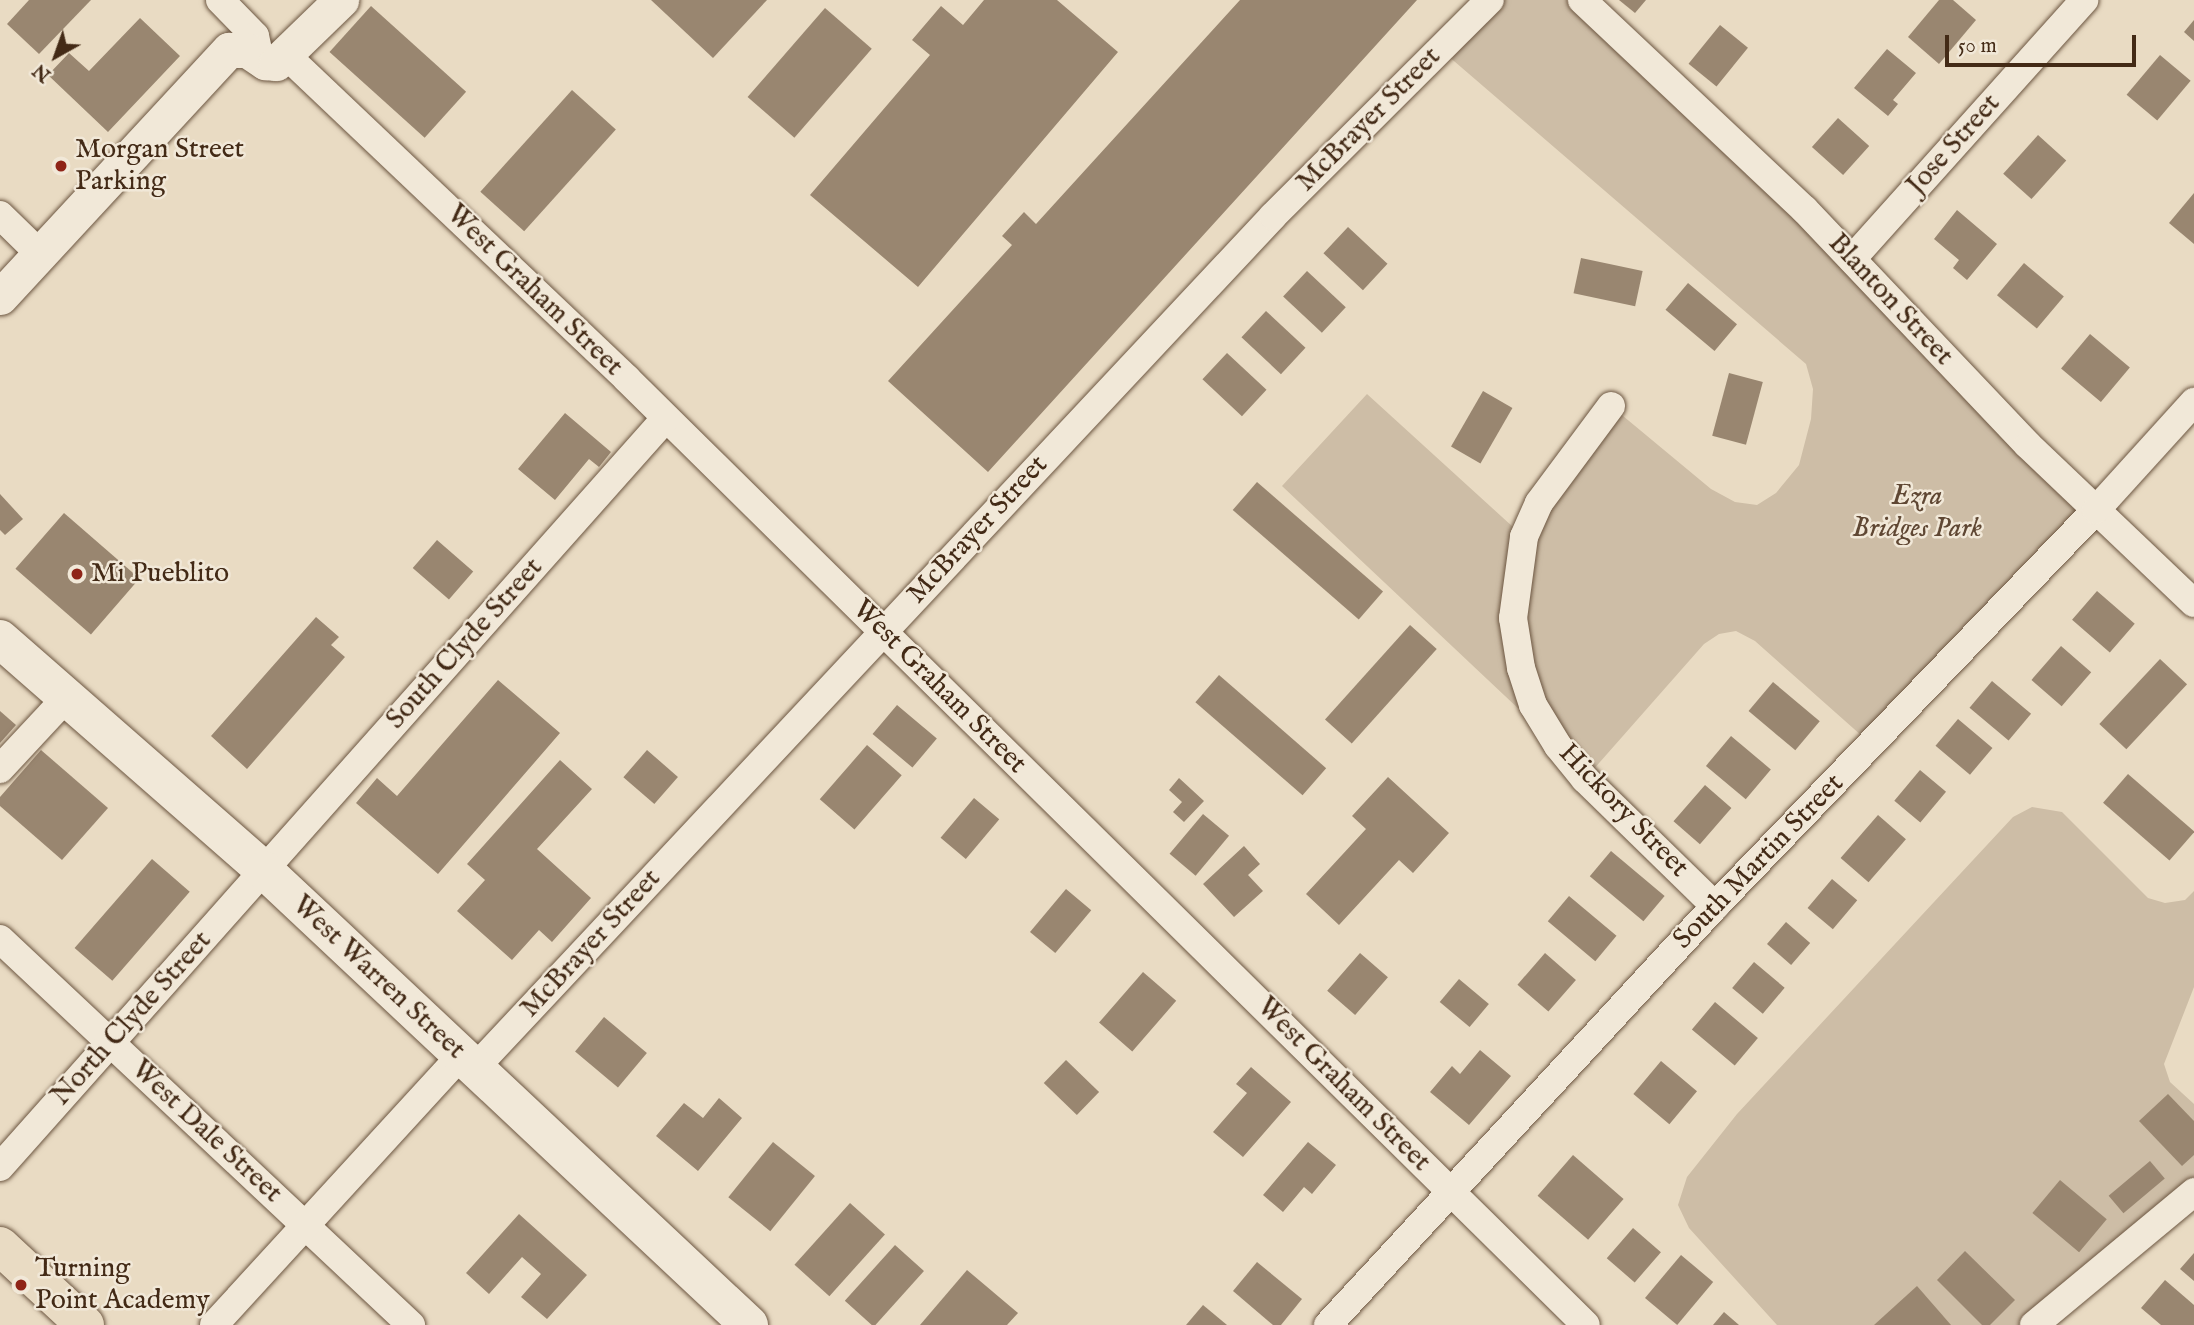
<!DOCTYPE html>
<html>
<head>
<meta charset="utf-8">
<style>
	body { margin:0 }
	#map { position:relative; width:2194px; height:1325px; overflow:hidden; background:#e9dbc3; font-family:"IM FELL English",serif }
	div>[style] { position:absolute }
	[style*='--x'] { left:calc(var(--x)*1px); top:calc(var(--y)*1px); width:calc(var(--w)*1px); rotate:calc(var(--a)*1deg) }
	.green>* { inset:0; background:#cdbda6 }
	.building>* { inset:0; background:#998670; transform-origin:0 0 }
	.roads { filter:drop-shadow(0 0 2px #6c5641) drop-shadow(0 0 2px #6c5641) }
	.minor>* { height:28px; margin:-14px; padding:0 14px; transform-origin:14px; border-radius:14px; background:#f1e8d8 }
	.tertiary>* { height:35px; margin:-17.5px; padding:0 17.5px; transform-origin:17.5px; border-radius:17.5px; background:#f1e8d8 }
	.secondary>* { height:38px; margin:-19px; padding:0 19px; transform-origin:19px; border-radius:19px; background:#f1e8d8 }
	.primary>* { height:38px; margin:-19px; padding:0 19px; transform-origin:19px; border-radius:19px; background:#e9dbc3 }
	.dots>* { width:19px; height:19px; translate:-50% -50%; box-sizing:border-box; border:4px solid #f1e8d8; border-radius:50% }
	span { translate:-50% -50%; white-space:nowrap; text-align:center; line-height:1.15; -webkit-text-stroke:5px #f1e8d8; paint-order:stroke }
	.street-label { font-size:28px; color:#432a16 }
	.poi-label { font-size:28px; color:#432a16 }
	.left { translate:0 -50%; text-align:left }
	.park-label { font-size:28px; color:#5f4733; font-style:italic }
	.north { position:absolute; left:21px; top:21px; width:70px; height:70px; -webkit-text-stroke:5px #f1e8d8; paint-order:stroke; rotate:220deg; font-size:19px; font-weight:700; line-height:28px; text-align:center; color:#432a16 }
	.north::after { content:''; display:block; margin:auto; width:24px; height:32px; background:#432a16; clip-path:polygon(50% 0,100% 100%,50% 72%,0 100%) }
	.scale { position:absolute; left:1945px; top:35px; width:191px; height:32px; box-sizing:border-box; border:4px solid #432a16; border-top:0; padding-left:9px; font-size:21px; line-height:24px; white-space:nowrap; color:#432a16; -webkit-text-stroke:5px #f1e8d8; paint-order:stroke }
</style>
</head>
<body>
<div id="map">
	<div class="green">
		<i style="clip-path:polygon(1490px 0,1582px 0,2096px 510px,1871px 744px,1755px 641px,1736px 631px,1719px 634px,1704px 644px,1585px 779px,1558px 746px,1282px 486px,1367px 394px,1524px 537px,1611px 406px,1711px 489px,1735px 502px,1757px 505px,1776px 493px,1799px 465px,1811px 419px,1813px 389px,1806px 364px,1440px 49px)"></i>
		<i style="clip-path:polygon(2032px 807px,2062px 812px,2148px 898px,2165px 903px,2185px 900px,2194px 891px,2194px 987px,2164px 1064px,2170px 1082px,2194px 1104px,2194px 1192px,2034px 1325px,1777px 1325px,1689px 1228px,1678px 1205px,1687px 1177px,1737px 1114px,2013px 817px)"></i>
	</div>
	<div class="building">
		<i style="clip-path:polygon(29px 0,91px 0,39px 54px,7px 24px)"></i>
		<i style="clip-path:polygon(651px 0,767px 0,713px 58px)"></i>
		<i style="clip-path:polygon(984px 0,1057px 0,1118px 52px,918px 287px,810px 195px,930px 55px,912px 40px,941px 6px,963px 25px)"></i>
		<i style="clip-path:polygon(1240px 0,1417px 0,988px 472px,888px 381px,1012px 245px,1002px 236px,1024px 212px,1036px 224px)"></i>
		<i style="clip-path:polygon(1619px 0,1646px 0,1635px 13px)"></i>
		<i style="clip-path:polygon(1939px 0,1953px 0,1976px 20px,1939px 64px,1908px 37px)"></i>
		<i style="left:371px;top:6px;width:128px;height:62px;rotate:42deg"></i>
		<i style="left:825px;top:8px;width:62px;height:118px;rotate:41deg"></i>
		<i style="clip-path:polygon(140px 18px,180px 56px,108px 132px,48px 75px,69px 53px,89px 71px)"></i>
		<i style="clip-path:polygon(2194px 20px,2194px 41px,2184px 32px)"></i>
		<i style="left:1720px;top:25px;width:36px;height:50px;rotate:39deg"></i>
		<i style="clip-path:polygon(1887px 49px,1916px 73px,1893px 100px,1898px 104px,1888px 116px,1854px 88px)"></i>
		<i style="left:2160px;top:55px;width:40px;height:52px;rotate:40deg"></i>
		<i style="left:572px;top:90px;width:59px;height:137px;rotate:42deg"></i>
		<i style="left:1838px;top:118px;width:42px;height:39px;rotate:42deg"></i>
		<i style="left:2038px;top:135px;width:38px;height:52px;rotate:42deg"></i>
		<i style="clip-path:polygon(2194px 193px,2194px 244px,2169px 223px)"></i>
		<i style="clip-path:polygon(1957px 210px,1997px 244px,1967px 280px,1953px 268px,1959px 260px,1934px 239px)"></i>
		<i style="left:1348px;top:227px;width:54px;height:36px;rotate:43deg"></i>
		<i style="left:1581px;top:258px;width:63px;height:36px;rotate:12deg"></i>
		<i style="left:2024px;top:263px;width:52px;height:42px;rotate:40deg"></i>
		<i style="left:1307px;top:271px;width:53px;height:35px;rotate:43deg"></i>
		<i style="left:1688px;top:283px;width:64px;height:35px;rotate:40deg"></i>
		<i style="left:1266px;top:311px;width:54px;height:36px;rotate:43deg"></i>
		<i style="left:2090px;top:334px;width:52px;height:45px;rotate:40deg"></i>
		<i style="left:1227px;top:353px;width:54px;height:36px;rotate:43deg"></i>
		<i style="left:1729px;top:373px;width:35px;height:65px;rotate:15deg"></i>
		<i style="left:1483px;top:391px;width:34px;height:64px;rotate:30deg"></i>
		<i style="clip-path:polygon(565px 413px,611px 452px,599px 467px,589px 459px,555px 500px,518px 469px)"></i>
		<i style="left:1257px;top:482px;width:167px;height:37px;rotate:41deg"></i>
		<i style="clip-path:polygon(0 494px,23px 519px,5px 535px,0 530px)"></i>
		<i style="left:64px;top:513px;width:100px;height:74px;rotate:41deg"></i>
		<i style="left:437px;top:540px;width:48px;height:37px;rotate:41deg"></i>
		<i style="left:2097px;top:591px;width:50px;height:38px;rotate:41deg"></i>
		<i style="clip-path:polygon(316px 617px,339px 637px,331px 645px,345px 657px,247px 769px,211px 736px)"></i>
		<i style="left:1410px;top:625px;width:36px;height:127px;rotate:42deg"></i>
		<i style="left:2061px;top:646px;width:40px;height:45px;rotate:41deg"></i>
		<i style="left:2160px;top:659px;width:37px;height:89px;rotate:43deg"></i>
		<i style="left:1219px;top:675px;width:142px;height:36px;rotate:41deg"></i>
		<i style="clip-path:polygon(498px 680px,560px 733px,438px 874px,356px 803px,377px 778px,397px 796px)"></i>
		<i style="left:1992px;top:681px;width:51px;height:35px;rotate:40deg"></i>
		<i style="left:1773px;top:682px;width:61px;height:38px;rotate:40deg"></i>
		<i style="left:897px;top:705px;width:52px;height:38px;rotate:40deg"></i>
		<i style="clip-path:polygon(0 711px,16px 725px,0 743px)"></i>
		<i style="left:1958px;top:719px;width:45px;height:35px;rotate:40deg"></i>
		<i style="left:1731px;top:736px;width:52px;height:39px;rotate:40deg"></i>
		<i style="left:867px;top:745px;width:46px;height:72px;rotate:41deg"></i>
		<i style="clip-path:polygon(41px 750px,108px 808px,62px 860px,0 806px,0 797px)"></i>
		<i style="left:647px;top:750px;width:41px;height:36px;rotate:41deg"></i>
		<i style="clip-path:polygon(560px 760px,592px 789px,537px 849px,591px 898px,552px 942px,539px 930px,512px 960px,457px 911px,485px 880px,467px 864px)"></i>
		<i style="left:1920px;top:770px;width:34px;height:40px;rotate:40deg"></i>
		<i style="left:2128px;top:774px;width:88px;height:38px;rotate:41deg"></i>
		<i style="clip-path:polygon(1388px 777px,1449px 833px,1413px 873px,1399px 860px,1339px 925px,1306px 894px,1366px 829px,1352px 816px)"></i>
		<i style="clip-path:polygon(1179px 778px,1204px 801px,1184px 822px,1173px 812px,1182px 802px,1169px 790px)"></i>
		<i style="left:1705px;top:785px;width:35px;height:48px;rotate:41deg"></i>
		<i style="left:974px;top:798px;width:33px;height:52px;rotate:40deg"></i>
		<i style="left:1203px;top:814px;width:34px;height:52px;rotate:40deg"></i>
		<i style="left:1878px;top:815px;width:37px;height:57px;rotate:41deg"></i>
		<i style="clip-path:polygon(1244px 846px,1260px 864px,1248px 875px,1263px 891px,1234px 917px,1203px 884px)"></i>
		<i style="left:1611px;top:851px;width:70px;height:33px;rotate:40deg"></i>
		<i style="left:152px;top:859px;width:50px;height:118px;rotate:41deg"></i>
		<i style="left:1832px;top:879px;width:33px;height:38px;rotate:40deg"></i>
		<i style="left:1066px;top:889px;width:33px;height:56px;rotate:40deg"></i>
		<i style="left:1569px;top:896px;width:62px;height:33px;rotate:40deg"></i>
		<i style="left:1786px;top:922px;width:32px;height:29px;rotate:41deg"></i>
		<i style="left:1360px;top:953px;width:37px;height:50px;rotate:41deg"></i>
		<i style="left:1545px;top:953px;width:41px;height:42px;rotate:41deg"></i>
		<i style="left:1754px;top:962px;width:40px;height:34px;rotate:40deg"></i>
		<i style="left:1143px;top:972px;width:44px;height:67px;rotate:41deg"></i>
		<i style="left:1459px;top:979px;width:39px;height:30px;rotate:40deg"></i>
		<i style="left:1715px;top:1002px;width:56px;height:36px;rotate:40deg"></i>
		<i style="left:604px;top:1017px;width:56px;height:45px;rotate:40deg"></i>
		<i style="clip-path:polygon(1480px 1050px,1511px 1076px,1469px 1125px,1430px 1092px,1452px 1066px,1460px 1074px)"></i>
		<i style="left:1066px;top:1060px;width:46px;height:32px;rotate:44deg"></i>
		<i style="left:1661px;top:1061px;width:47px;height:43px;rotate:40deg"></i>
		<i style="clip-path:polygon(1251px 1067px,1291px 1102px,1243px 1157px,1213px 1132px,1247px 1093px,1236px 1084px)"></i>
		<i style="clip-path:polygon(2168px 1094px,2194px 1121px,2194px 1155px,2182px 1166px,2139px 1121px)"></i>
		<i style="clip-path:polygon(719px 1098px,742px 1118px,698px 1171px,656px 1136px,684px 1103px,703px 1118px)"></i>
		<i style="left:773px;top:1142px;width:54px;height:71px;rotate:39deg"></i>
		<i style="clip-path:polygon(1308px 1142px,1336px 1165px,1312px 1194px,1304px 1187px,1283px 1212px,1263px 1195px)"></i>
		<i style="left:1573px;top:1155px;width:67px;height:54px;rotate:41deg"></i>
		<i style="left:2150px;top:1161px;width:23px;height:54px;rotate:50deg"></i>
		<i style="left:2060px;top:1180px;width:61px;height:43px;rotate:40deg"></i>
		<i style="left:850px;top:1203px;width:47px;height:83px;rotate:42deg"></i>
		<i style="clip-path:polygon(519px 1214px,587px 1275px,547px 1319px,521px 1297px,541px 1274px,522px 1257px,489px 1294px,466px 1273px)"></i>
		<i style="left:1633px;top:1228px;width:37px;height:40px;rotate:41deg"></i>
		<i style="left:895px;top:1245px;width:39px;height:75px;rotate:42deg"></i>
		<i style="clip-path:polygon(1965px 1251px,2015px 1300px,1990px 1325px,1982px 1325px,1937px 1280px)"></i>
		<i style="clip-path:polygon(2194px 1253px,2194px 1281px,2180px 1269px)"></i>
		<i style="left:1681px;top:1255px;width:42px;height:56px;rotate:40deg"></i>
		<i style="clip-path:polygon(1257px 1262px,1302px 1299px,1281px 1325px,1273px 1325px,1233px 1291px)"></i>
		<i style="clip-path:polygon(967px 1270px,1018px 1313px,1007px 1325px,920px 1325px)"></i>
		<i style="clip-path:polygon(2165px 1280px,2194px 1305px,2194px 1325px,2161px 1325px,2141px 1308px)"></i>
		<i style="clip-path:polygon(1917px 1286px,1951px 1325px,1874px 1325px)"></i>
		<i style="clip-path:polygon(1203px 1305px,1227px 1325px,1186px 1325px)"></i>
		<i style="clip-path:polygon(1724px 1312px,1739px 1325px,1713px 1325px)"></i>
	</div>
	<div class="roads">
		<div class="minor">
			<i style="--x:220;--y:0;--w:50;--a:45.8"></i>
			<i style="--x:255;--y:36;--w:24;--a:78"></i>
			<i style="--x:1582;--y:0;--w:305;--a:43.3"></i>
			<i style="--x:1804;--y:209;--w:325;--a:46.5"></i>
			<i style="--x:2028;--y:445;--w:229;--a:43.6"></i>
			<i style="--x:287;--y:56;--w:468;--a:43.5"></i>
			<i style="--x:626;--y:378;--w:1348;--a:44.61"></i>
			<i style="--x:0;--y:215;--w:56;--a:44.3"></i>
			<i style="--x:1852;--y:259;--w:348;--a:-48.1"></i>
			<i style="--x:1611;--y:406;--w:121;--a:126.6"></i>
			<i style="--x:1539;--y:503;--w:37;--a:114"></i>
			<i style="--x:1524;--y:537;--w:82;--a:97.7"></i>
			<i style="--x:1513;--y:618;--w:51;--a:80.9"></i>
			<i style="--x:1521;--y:668;--w:39;--a:72"></i>
			<i style="--x:1533;--y:705;--w:48;--a:58.6"></i>
			<i style="--x:1558;--y:746;--w:43;--a:50.7"></i>
			<i style="--x:1585;--y:779;--w:182;--a:44.3"></i>
			<i style="--x:0;--y:769;--w:96;--a:-47.1"></i>
			<i style="--x:0;--y:939;--w:564;--a:43.2"></i>
			<i style="--x:475;--y:1068;--w:1167;--a:-46.87"></i>
			<i style="--x:1273;--y:216;--w:306;--a:-44.9"></i>
			<i style="--x:0;--y:1167;--w:1002;--a:-48.36"></i>
			<i style="--x:214;--y:1325;--w:366;--a:-47.5"></i>
			<i style="--x:1328;--y:1325;--w:570;--a:-47.27"></i>
			<i style="--x:1715;--y:906;--w:550;--a:-46.11"></i>
			<i style="--x:2096;--y:510;--w:146;--a:-47.8"></i>
			<i style="--x:2034;--y:1325;--w:208;--a:-39.7"></i>
		</div>
		<div class="tertiary">
			<i style="--x:0;--y:297;--w:337;--a:-47.2"></i>
			<i style="--x:229;--y:50;--w:18;--a:0"></i>
			<i style="--x:247;--y:50;--w:22;--a:34"></i>
			<i style="--x:265;--y:62;--w:11;--a:5"></i>
			<i style="--x:276;--y:63;--w:91;--a:-44.1"></i>
		</div>
		<div class="secondary">
			<i style="--x:0;--y:639;--w:351;--a:41.2"></i>
			<i style="--x:264;--y:870;--w:665;--a:43.17"></i>
		</div>
		<div class="primary">
			<i style="--x:0;--y:1246;--w:116;--a:42.9"></i>
		</div>
	</div>
	<div class="dots">
		<i style="left:61px;top:166px;background:#8f2418"></i>
		<i style="left:77px;top:574px;background:#8f2418"></i>
		<i style="left:21px;top:1285px;background:#8f2418"></i>
	</div>
	<div class="street-label">
		<span style="left:1369px;top:120px;rotate:-45deg">McBrayer Street</span>
		<span style="left:1954px;top:145px;rotate:-48deg">Jose Street</span>
		<span style="left:534px;top:291px;rotate:44deg">West Graham Street</span>
		<span style="left:1890px;top:300px;rotate:47deg">Blanton Street</span>
		<span style="left:978px;top:530px;rotate:-47deg">McBrayer Street</span>
		<span style="left:465px;top:644px;rotate:-48deg">South Clyde Street</span>
		<span style="left:939px;top:687px;rotate:45deg">West Graham Street</span>
		<span style="left:1623px;top:811px;rotate:46deg">Hickory Street</span>
		<span style="left:1759px;top:862px;rotate:-46deg">South Martin Street</span>
		<span style="left:591px;top:944px;rotate:-47deg">McBrayer Street</span>
		<span style="left:378px;top:978px;rotate:43deg">West Warren Street</span>
		<span style="left:132px;top:1019px;rotate:-48deg">North Clyde Street</span>
		<span style="left:1343px;top:1085px;rotate:45deg">West Graham Street</span>
		<span style="left:206px;top:1132px;rotate:43deg">West Dale Street</span>
	</div>
	<div class="poi-label">
		<span class="left" style="left:75px;top:166px">Morgan Street<br>Parking</span>
		<span class="left" style="left:91px;top:574px">Mi Pueblito</span>
		<span class="left" style="left:35px;top:1285px">Turning<br>Point Academy</span>
	</div>
	<div class="park-label">
		<span style="left:1917px;top:513px">Ezra<br>Bridges Park</span>
	</div>
	<div class="north">N</div>
	<div class="scale">50 m</div>
</div>
</body>
</html>
